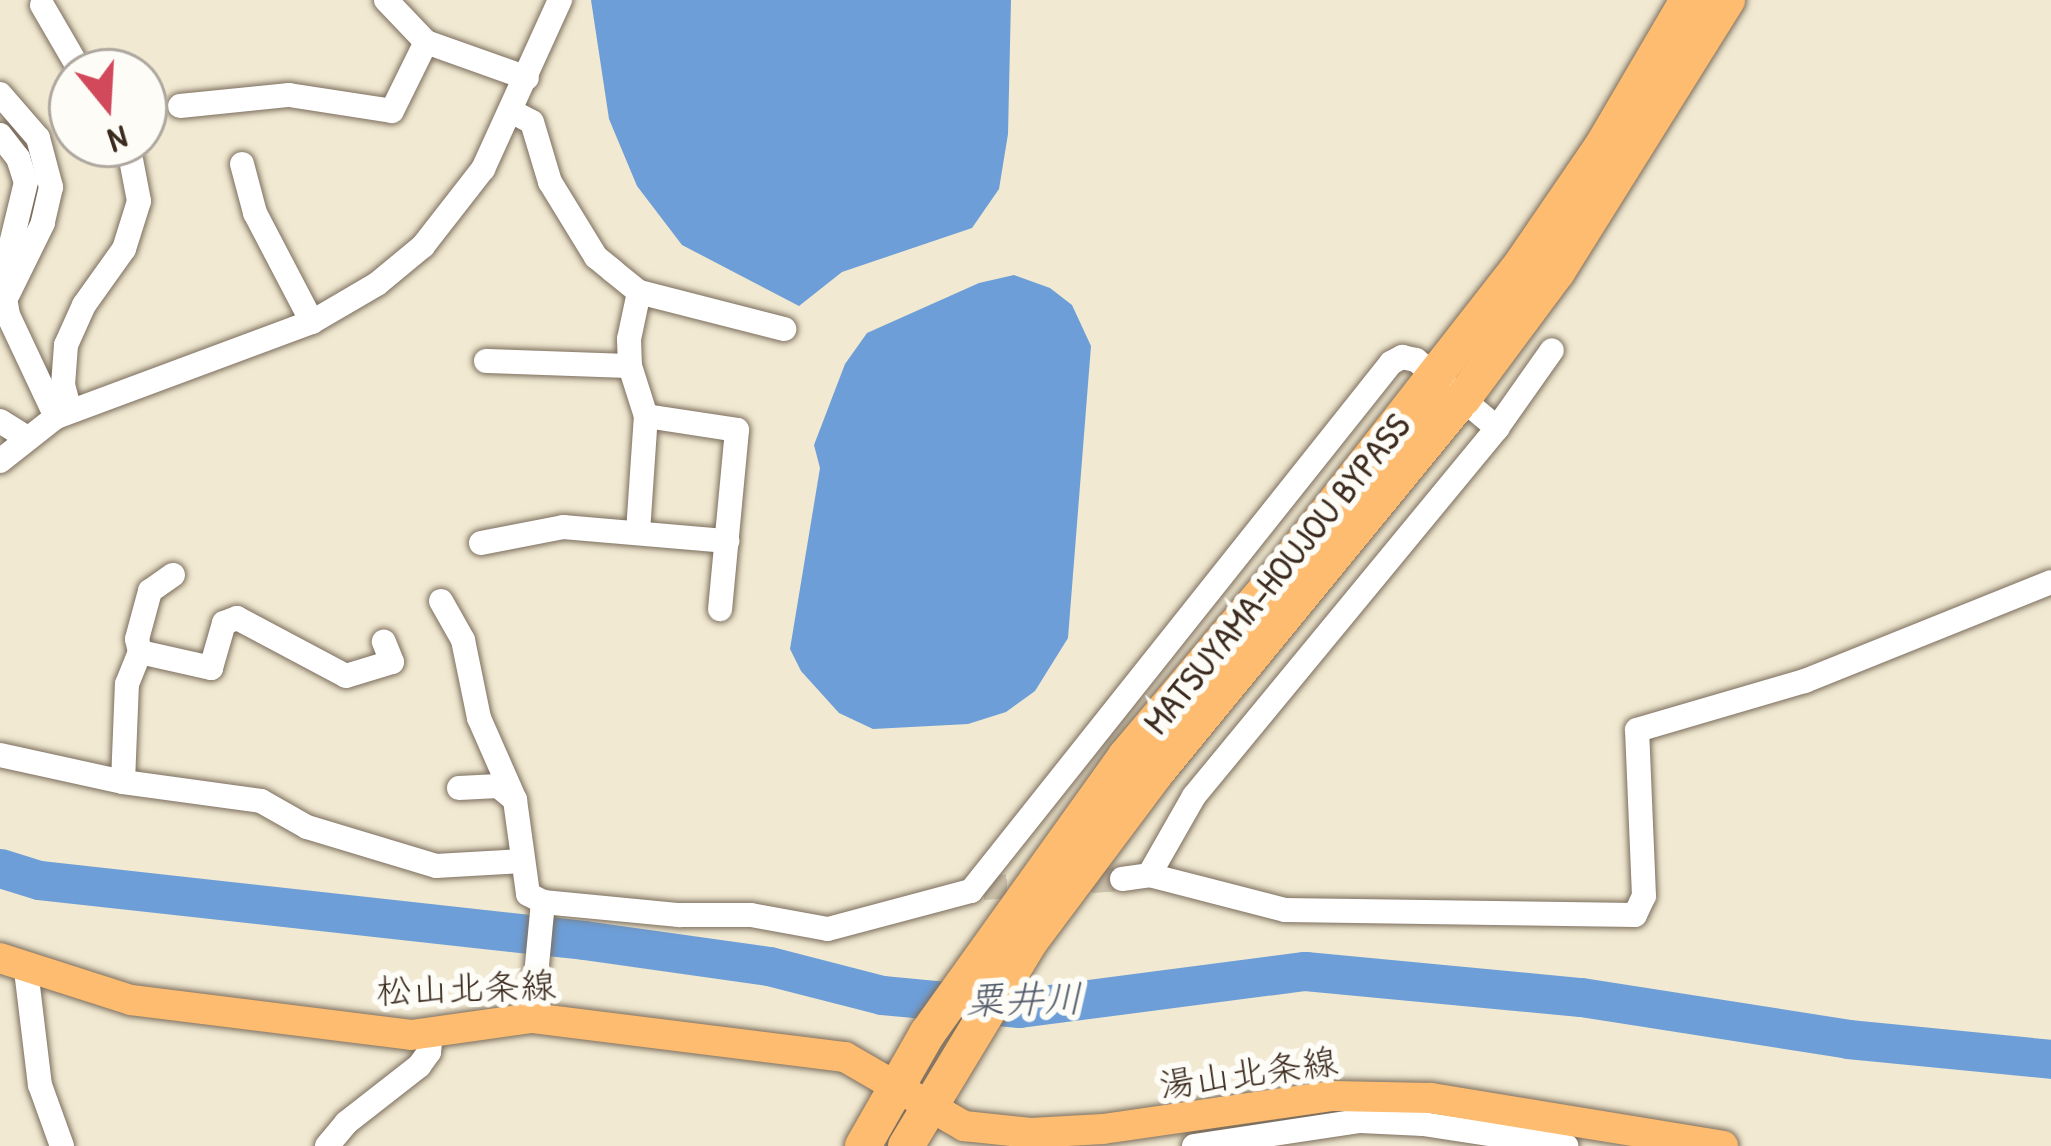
<!DOCTYPE html>
<html>
<head>
<meta charset="utf-8">
<style>
	body { margin:0 }
	#map { position:relative; width:2051px; height:1146px; overflow:hidden; background:#f1e9d1; font-family:"Patrick Hand","Klee One",sans-serif }
	div>[style] { position:absolute }
	[style*='--x'] { left:calc(var(--x)*1px); top:calc(var(--y)*1px); width:calc(var(--w)*1px); rotate:calc(var(--a)*1deg) }
	.water>* { inset:0; background:#6d9ed7 }
	.river>* { height:39px; margin:-19.5px; padding:0 19.5px; transform-origin:19.5px; border-radius:19.5px; background:#6d9ed7 }
	.minor-tunnel>* { height:24px; margin-top:-12px; transform-origin:0; background:repeating-linear-gradient(90deg,#cdc3ad 0 24px,transparent 0 36px) }
	.roads { filter:drop-shadow(0 0 3px #7b6d5d) drop-shadow(0 0 3px #7b6d5d) }
	.minor>* { height:24px; margin:-12px; padding:0 12px; transform-origin:12px; border-radius:12px; background:#fff }
	.major>* { height:30px; margin:-15px; padding:0 15px; transform-origin:15px; border-radius:15px; background:#febc70 }
	.highway>* { height:36px; margin:-18px; padding:0 18px; transform-origin:18px; border-radius:18px; background:#febc70 }
	span { translate:-50% -50%; white-space:nowrap; text-align:center; line-height:1.15; -webkit-text-stroke:12px #fdfcf7; paint-order:stroke }
	.street-label { font-size:36px; color:#3b2a1e }
	.water-label { font-size:39px; color:#4f5868; font-style:italic }
	.north { position:absolute; left:48px; top:48px; width:120px; height:120px; box-sizing:border-box; background:#fdfcf7; border:3px solid #afa8a0; border-radius:50%; rotate:162deg; font-size:33px; font-weight:700; line-height:48px; text-align:center; color:#3b2a1e }
	.north::after { content:''; display:block; margin:auto; width:42px; height:54px; background:#d1495b; clip-path:polygon(50% 0,100% 100%,50% 72%,0 100%) }
</style>
</head>
<body>
<div id="map">
	<div class="water">
		<i style="clip-path:polygon(591px 0,1011px 0,1008px 134px,999px 189px,972px 228px,842px 272px,799px 306px,682px 245px,637px 186px,609px 119px)"></i>
		<i style="clip-path:polygon(1014px 275px,1050px 288px,1072px 305px,1091px 346px,1068px 638px,1035px 691px,1006px 712px,968px 724px,873px 729px,839px 713px,801px 671px,790px 649px,820px 468px,814px 445px,845px 364px,867px 333px,979px 283px)"></i>
	</div>
	<div class="river">
		<i style="--x:0;--y:868;--w:41;--a:17.1"></i>
		<i style="--x:39;--y:880;--w:548;--a:6.28"></i>
		<i style="--x:584;--y:940;--w:187;--a:8"></i>
		<i style="--x:769;--y:966;--w:117;--a:14.4"></i>
		<i style="--x:882;--y:995;--w:138;--a:5.4"></i>
		<i style="--x:1019;--y:1008;--w:288;--a:-7.4"></i>
		<i style="--x:1305;--y:971;--w:277;--a:5.4"></i>
		<i style="--x:1581;--y:997;--w:270;--a:8.9"></i>
		<i style="--x:1848;--y:1039;--w:204;--a:5.6"></i>
	</div>
	<div class="minor-tunnel">
		<i style="--x:983;--y:888;--w:139;--a:-3.7"></i>
	</div>
	<div class="roads">
		<div class="minor">
			<i style="--x:386;--y:0;--w:58;--a:46.4"></i>
			<i style="--x:426;--y:42;--w:107;--a:19.6"></i>
			<i style="--x:42;--y:5;--w:78;--a:59.8"></i>
			<i style="--x:0;--y:94;--w:58;--a:49.2"></i>
			<i style="--x:38;--y:138;--w:51;--a:75.1"></i>
			<i style="--x:51;--y:187;--w:37;--a:103"></i>
			<i style="--x:43;--y:223;--w:79;--a:116.2"></i>
			<i style="--x:180;--y:106;--w:110;--a:-5.8"></i>
			<i style="--x:289;--y:95;--w:104;--a:8.8"></i>
			<i style="--x:392;--y:111;--w:77;--a:-63.8"></i>
			<i style="--x:513;--y:112;--w:21;--a:28"></i>
			<i style="--x:532;--y:122;--w:63;--a:73.3"></i>
			<i style="--x:550;--y:182;--w:88;--a:58.5"></i>
			<i style="--x:596;--y:257;--w:22;--a:39"></i>
			<i style="--x:613;--y:271;--w:33;--a:39"></i>
			<i style="--x:639;--y:292;--w:150;--a:14.3"></i>
			<i style="--x:0;--y:135;--w:29;--a:52"></i>
			<i style="--x:18;--y:158;--w:25;--a:72"></i>
			<i style="--x:26;--y:182;--w:102;--a:103.6"></i>
			<i style="--x:2;--y:281;--w:35;--a:80"></i>
			<i style="--x:8;--y:315;--w:113;--a:64.8"></i>
			<i style="--x:242;--y:164;--w:51;--a:75.1"></i>
			<i style="--x:255;--y:213;--w:123;--a:62.4"></i>
			<i style="--x:639;--y:292;--w:48;--a:102"></i>
			<i style="--x:629;--y:339;--w:27;--a:88"></i>
			<i style="--x:630;--y:366;--w:52;--a:72.3"></i>
			<i style="--x:646;--y:416;--w:92;--a:8.7"></i>
			<i style="--x:737;--y:430;--w:180;--a:95.4"></i>
			<i style="--x:486;--y:361;--w:144;--a:2"></i>
			<i style="--x:70;--y:411;--w:27;--a:-105"></i>
			<i style="--x:63;--y:385;--w:40;--a:-85.7"></i>
			<i style="--x:66;--y:345;--w:44;--a:-65.8"></i>
			<i style="--x:84;--y:305;--w:69;--a:-54.5"></i>
			<i style="--x:124;--y:249;--w:50;--a:-72.6"></i>
			<i style="--x:139;--y:201;--w:58;--a:-100.9"></i>
			<i style="--x:0;--y:421;--w:32;--a:32"></i>
			<i style="--x:0;--y:461;--w:71;--a:-38.2"></i>
			<i style="--x:56;--y:417;--w:273;--a:-20.4"></i>
			<i style="--x:312;--y:322;--w:75;--a:-30.3"></i>
			<i style="--x:377;--y:284;--w:60;--a:-39.6"></i>
			<i style="--x:423;--y:246;--w:98;--a:-52.1"></i>
			<i style="--x:483;--y:169;--w:186;--a:-65.5"></i>
			<i style="--x:638;--y:532;--w:116;--a:-86.1"></i>
			<i style="--x:481;--y:543;--w:84;--a:-11"></i>
			<i style="--x:563;--y:527;--w:165;--a:4.9"></i>
			<i style="--x:441;--y:601;--w:45;--a:60.6"></i>
			<i style="--x:463;--y:640;--w:80;--a:78.4"></i>
			<i style="--x:479;--y:718;--w:90;--a:66.3"></i>
			<i style="--x:515;--y:800;--w:95;--a:82.1"></i>
			<i style="--x:528;--y:894;--w:17;--a:28"></i>
			<i style="--x:543;--y:902;--w:137;--a:5.5"></i>
			<i style="--x:679;--y:915;--w:72;--a:0"></i>
			<i style="--x:751;--y:915;--w:78;--a:10.3"></i>
			<i style="--x:828;--y:929;--w:148;--a:-14.9"></i>
			<i style="--x:971;--y:891;--w:675;--a:-51.5"></i>
			<i style="--x:1391;--y:363;--w:13;--a:-29"></i>
			<i style="--x:1402;--y:357;--w:14;--a:12"></i>
			<i style="--x:1416;--y:360;--w:106;--a:40"></i>
			<i style="--x:140;--y:652;--w:13;--a:-103"></i>
			<i style="--x:137;--y:639;--w:50;--a:-74.8"></i>
			<i style="--x:150;--y:591;--w:28;--a:-35"></i>
			<i style="--x:0;--y:755;--w:126;--a:12.4"></i>
			<i style="--x:123;--y:782;--w:139;--a:7.8"></i>
			<i style="--x:261;--y:801;--w:53;--a:29.5"></i>
			<i style="--x:307;--y:827;--w:135;--a:16.8"></i>
			<i style="--x:436;--y:866;--w:87;--a:-3.3"></i>
			<i style="--x:123;--y:782;--w:98;--a:-87.7"></i>
			<i style="--x:127;--y:684;--w:35;--a:-68"></i>
			<i style="--x:140;--y:652;--w:73;--a:12.7"></i>
			<i style="--x:211;--y:668;--w:47;--a:-73.9"></i>
			<i style="--x:224;--y:623;--w:14;--a:-21"></i>
			<i style="--x:237;--y:618;--w:123;--a:28"></i>
			<i style="--x:346;--y:676;--w:48;--a:-16.9"></i>
			<i style="--x:392;--y:662;--w:22;--a:-112"></i>
			<i style="--x:459;--y:788;--w:39;--a:-3"></i>
			<i style="--x:498;--y:786;--w:22;--a:39"></i>
			<i style="--x:1149;--y:875;--w:91;--a:-60.3"></i>
			<i style="--x:1194;--y:796;--w:477;--a:-50.5"></i>
			<i style="--x:1497;--y:428;--w:95;--a:-54.8"></i>
			<i style="--x:1122;--y:879;--w:27;--a:-8"></i>
			<i style="--x:1149;--y:875;--w:140;--a:14.4"></i>
			<i style="--x:1285;--y:910;--w:350;--a:0.8"></i>
			<i style="--x:1635;--y:915;--w:21;--a:-65"></i>
			<i style="--x:1644;--y:896;--w:166;--a:-92.4"></i>
			<i style="--x:1637;--y:730;--w:175;--a:-16.3"></i>
			<i style="--x:1805;--y:681;--w:265;--a:-21.9"></i>
			<i style="--x:26;--y:970;--w:116;--a:83.1"></i>
			<i style="--x:40;--y:1085;--w:65;--a:70.2"></i>
			<i style="--x:532;--y:1018;--w:117;--a:-84.6"></i>
			<i style="--x:327;--y:1146;--w:30;--a:-50"></i>
			<i style="--x:346;--y:1123;--w:93;--a:-38"></i>
			<i style="--x:419;--y:1066;--w:17;--a:-54"></i>
			<i style="--x:429;--y:1052;--w:19;--a:-84"></i>
			<i style="--x:1194;--y:1146;--w:168;--a:-8.6"></i>
			<i style="--x:1360;--y:1121;--w:63;--a:2.7"></i>
			<i style="--x:1423;--y:1124;--w:145;--a:8.7"></i>
		</div>
		<div class="major">
			<i style="--x:0;--y:958;--w:138;--a:17.8"></i>
			<i style="--x:131;--y:1000;--w:282;--a:7.1"></i>
			<i style="--x:411;--y:1035;--w:122;--a:-8"></i>
			<i style="--x:532;--y:1018;--w:315;--a:7.1"></i>
			<i style="--x:845;--y:1057;--w:138;--a:30.1"></i>
			<i style="--x:964;--y:1126;--w:67;--a:6"></i>
			<i style="--x:1031;--y:1133;--w:72;--a:-3.2"></i>
			<i style="--x:1103;--y:1129;--w:232;--a:-8.2"></i>
			<i style="--x:1333;--y:1096;--w:98;--a:1.2"></i>
			<i style="--x:1431;--y:1098;--w:296;--a:9.3"></i>
		</div>
		<div class="highway">
			<i style="--x:863;--y:1146;--w:129;--a:-60.3"></i>
			<i style="--x:927;--y:1034;--w:342;--a:-54.4"></i>
			<i style="--x:1126;--y:756;--w:242;--a:-49.9"></i>
			<i style="--x:1282;--y:571;--w:392;--a:-52"></i>
			<i style="--x:1523;--y:262;--w:142;--a:-55.6"></i>
			<i style="--x:1603;--y:145;--w:168;--a:-59.6"></i>
			<i style="--x:906;--y:1146;--w:241;--a:-58.8"></i>
			<i style="--x:1031;--y:940;--w:207;--a:-53.2"></i>
			<i style="--x:1155;--y:774;--w:487;--a:-50.7"></i>
			<i style="--x:1464;--y:397;--w:156;--a:-53.4"></i>
			<i style="--x:1557;--y:272;--w:321;--a:-58"></i>
		</div>
	</div>
	<div class="street-label">
		<span style="left:1276px;top:573px;rotate:-51deg">MATSUYAMA-HOUJOU BYPASS</span>
		<span style="left:466px;top:987px;rotate:-2deg">松山北条線</span>
		<span style="left:1248px;top:1072px;rotate:-8deg">湯山北条線</span>
	</div>
	<div class="water-label">
		<span style="left:1024px;top:999px;rotate:-1deg">粟井川</span>
	</div>
	<div class="north">N</div>
</div>
</body>
</html>
